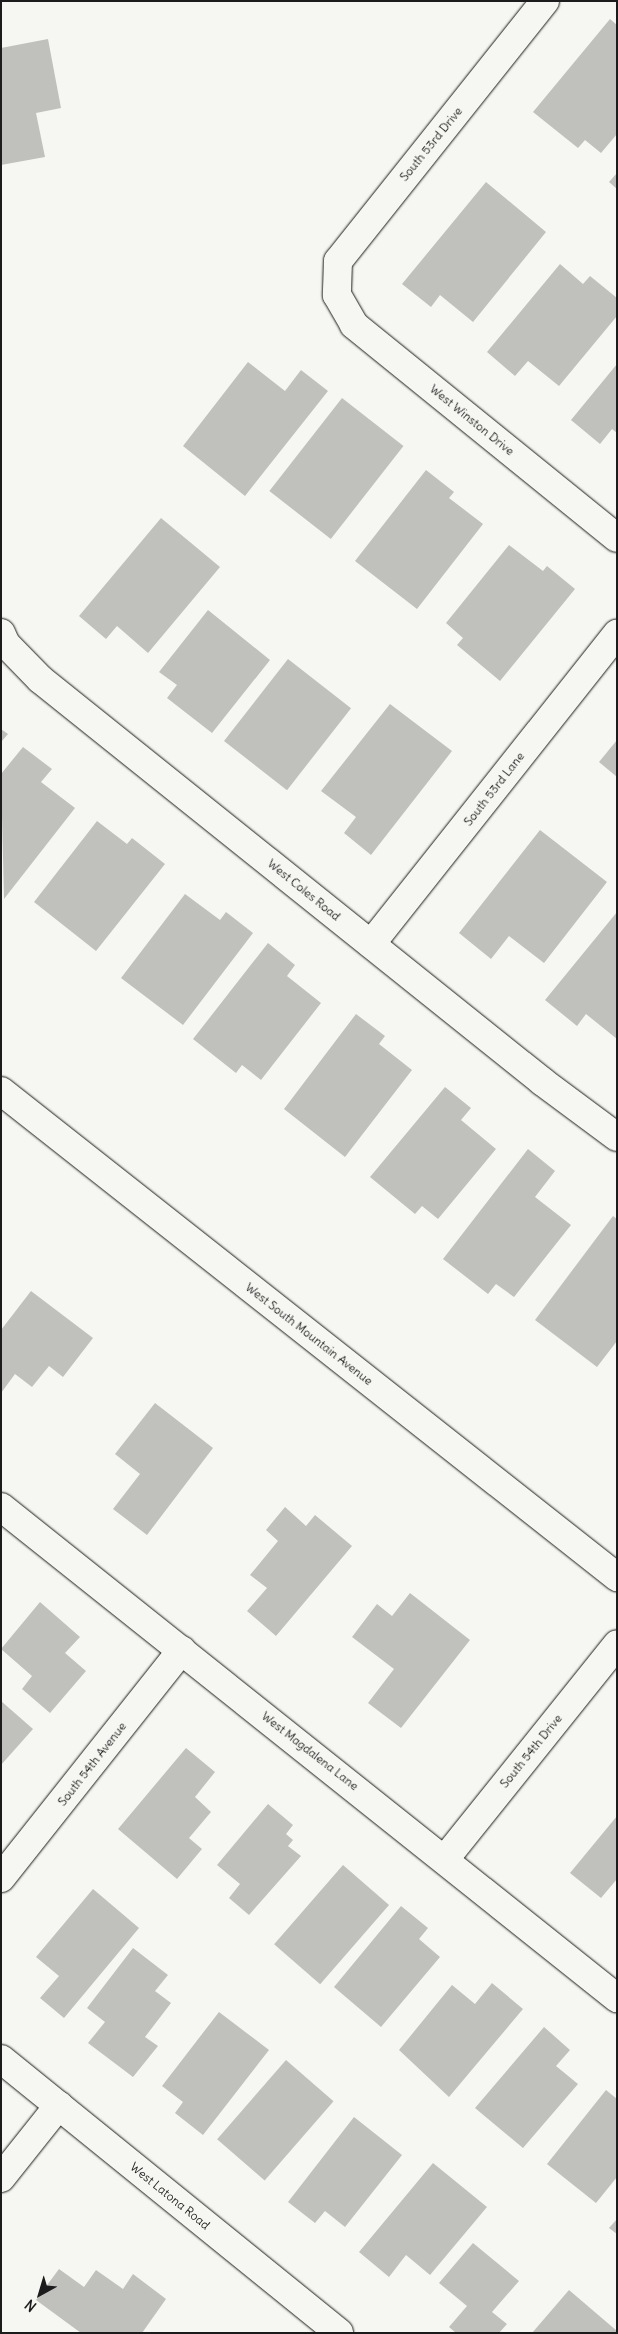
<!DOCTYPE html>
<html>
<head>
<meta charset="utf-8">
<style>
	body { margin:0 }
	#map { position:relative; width:618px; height:2334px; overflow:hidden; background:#f6f6f2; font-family:Delius,sans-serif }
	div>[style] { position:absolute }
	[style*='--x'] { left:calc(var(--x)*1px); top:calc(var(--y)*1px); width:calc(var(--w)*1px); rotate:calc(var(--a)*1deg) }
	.building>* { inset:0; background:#c0c0bd; transform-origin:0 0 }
	.roads { filter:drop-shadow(0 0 1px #1c1c1c) drop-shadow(0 0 1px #1c1c1c) }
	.minor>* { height:28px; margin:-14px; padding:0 14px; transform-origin:14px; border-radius:14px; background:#f6f6f2 }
	.tertiary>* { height:28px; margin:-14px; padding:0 14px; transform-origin:14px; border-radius:14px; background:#f6f6f2 }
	span { translate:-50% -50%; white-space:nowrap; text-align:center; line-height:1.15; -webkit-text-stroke:4px #f6f6f2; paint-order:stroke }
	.street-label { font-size:12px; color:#1c1c1c }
	.frame { position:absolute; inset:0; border:2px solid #1c1c1c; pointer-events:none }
	.north { position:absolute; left:15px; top:2269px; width:50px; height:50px; -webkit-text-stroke:4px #f6f6f2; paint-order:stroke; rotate:219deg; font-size:14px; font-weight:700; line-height:20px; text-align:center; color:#1c1c1c }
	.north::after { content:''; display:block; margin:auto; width:18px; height:22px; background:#1c1c1c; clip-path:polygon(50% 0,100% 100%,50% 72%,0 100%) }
</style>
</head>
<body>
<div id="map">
	<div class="building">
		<i style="clip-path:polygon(610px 19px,617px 25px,617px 134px,601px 153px,585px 140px,578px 148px,533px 112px)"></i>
		<i style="clip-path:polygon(48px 39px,61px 108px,36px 113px,45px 157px,1px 165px,1px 48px)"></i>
		<i style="clip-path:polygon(617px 173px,617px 189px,609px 182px)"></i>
		<i style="clip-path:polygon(486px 182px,546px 232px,473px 322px,440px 295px,431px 307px,402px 284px)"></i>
		<i style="clip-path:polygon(560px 264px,583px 284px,590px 276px,617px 298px,617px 316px,559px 386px,528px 361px,515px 376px,487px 352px)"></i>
		<i style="clip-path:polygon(248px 362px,285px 391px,301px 370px,328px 391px,245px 496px,183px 446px)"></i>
		<i style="clip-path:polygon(617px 364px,617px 433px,612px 429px,600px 444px,571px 420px)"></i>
		<i style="left:342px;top:398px;width:78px;height:118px;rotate:38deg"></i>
		<i style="clip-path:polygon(426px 470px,454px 492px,449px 498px,483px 524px,417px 609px,355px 561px)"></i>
		<i style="clip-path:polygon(161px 518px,220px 567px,148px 653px,117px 626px,106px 639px,79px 616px)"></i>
		<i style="clip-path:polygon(509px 545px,543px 571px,547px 566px,575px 589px,500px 681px,457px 645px,463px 638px,446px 623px)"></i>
		<i style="clip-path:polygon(208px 610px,270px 660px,212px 733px,167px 698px,177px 685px,159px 672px)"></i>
		<i style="left:288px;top:659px;width:80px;height:104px;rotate:38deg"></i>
		<i style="clip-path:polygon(390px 704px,452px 751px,371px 855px,344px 833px,356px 817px,321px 791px)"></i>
		<i style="clip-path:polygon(1px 729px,8px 734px,1px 742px)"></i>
		<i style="clip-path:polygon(617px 740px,617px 777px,599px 762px)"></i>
		<i style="clip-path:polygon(23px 747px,52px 769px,41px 782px,75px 808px,4px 899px,1px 774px)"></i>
		<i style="clip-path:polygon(97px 821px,127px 844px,132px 838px,165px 864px,96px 951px,34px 902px)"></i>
		<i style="clip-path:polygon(540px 830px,607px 882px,544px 963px,509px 936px,491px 959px,459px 933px)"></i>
		<i style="clip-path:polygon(185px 894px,220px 920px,226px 912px,253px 933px,183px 1025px,121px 978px)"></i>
		<i style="clip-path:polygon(617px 912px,617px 1039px,586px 1014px,577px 1026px,545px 1000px)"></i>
		<i style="clip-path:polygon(268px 943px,295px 965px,287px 976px,321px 1003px,261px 1080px,242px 1065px,236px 1073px,193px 1039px)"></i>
		<i style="clip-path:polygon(356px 1014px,385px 1036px,379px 1044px,412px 1070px,345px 1157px,284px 1109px)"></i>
		<i style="clip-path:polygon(445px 1087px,471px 1108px,461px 1120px,496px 1149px,438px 1219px,422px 1206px,415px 1214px,370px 1177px)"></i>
		<i style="clip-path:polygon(528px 1149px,555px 1171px,535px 1197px,571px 1225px,514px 1297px,496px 1284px,488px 1294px,443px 1259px)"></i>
		<i style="clip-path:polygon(613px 1216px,617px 1219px,617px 1341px,597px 1367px,535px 1320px)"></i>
		<i style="clip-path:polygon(31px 1291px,93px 1338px,63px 1377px,49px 1366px,32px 1387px,15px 1374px,1px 1393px,1px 1330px)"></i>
		<i style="clip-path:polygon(155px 1403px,213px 1448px,147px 1535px,113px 1509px,140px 1474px,115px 1454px)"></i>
		<i style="clip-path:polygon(285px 1507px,306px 1526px,315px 1515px,352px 1546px,276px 1636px,247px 1611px,267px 1588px,250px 1575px,278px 1541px,266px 1530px)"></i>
		<i style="clip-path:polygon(410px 1593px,470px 1640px,401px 1728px,368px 1703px,394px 1669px,352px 1637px,377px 1604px,392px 1616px)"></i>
		<i style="clip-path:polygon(40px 1602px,80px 1637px,65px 1653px,86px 1671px,50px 1713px,22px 1689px,32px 1676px,1px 1649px)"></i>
		<i style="clip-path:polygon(1px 1701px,33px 1729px,1px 1765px)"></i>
		<i style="clip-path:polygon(186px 1748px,215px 1772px,195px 1797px,211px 1812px,189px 1838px,202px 1849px,177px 1879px,118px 1829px)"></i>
		<i style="clip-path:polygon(268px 1804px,293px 1825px,286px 1834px,293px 1840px,288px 1846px,301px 1856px,249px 1915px,229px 1898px,240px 1884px,217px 1865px)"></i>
		<i style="clip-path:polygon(617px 1816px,617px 1879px,601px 1898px,570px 1873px)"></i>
		<i style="left:343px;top:1865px;width:61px;height:105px;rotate:41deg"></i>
		<i style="clip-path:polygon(93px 1889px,139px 1928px,64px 2018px,40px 1998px,59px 1976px,36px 1957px)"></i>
		<i style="clip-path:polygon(401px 1906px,428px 1928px,419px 1939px,440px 1957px,381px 2027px,334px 1987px)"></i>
		<i style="clip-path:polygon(133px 1948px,168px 1975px,155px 1991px,171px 2003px,145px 2037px,158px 2046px,133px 2077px,88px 2043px,105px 2022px,87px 2008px)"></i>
		<i style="clip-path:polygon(492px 1983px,523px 2009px,449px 2097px,399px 2050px,452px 1985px,475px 2004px)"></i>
		<i style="clip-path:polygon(219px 2012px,269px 2050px,203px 2135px,175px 2113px,183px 2102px,162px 2086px)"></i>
		<i style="clip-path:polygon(544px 2027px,570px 2050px,556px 2066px,578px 2084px,523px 2148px,475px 2108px)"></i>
		<i style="left:286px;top:2060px;width:63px;height:105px;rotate:41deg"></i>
		<i style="clip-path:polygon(606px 2090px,617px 2099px,617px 2177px,596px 2203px,547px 2164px)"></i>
		<i style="clip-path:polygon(354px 2117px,402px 2155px,345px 2227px,325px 2211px,315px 2223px,288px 2202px)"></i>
		<i style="clip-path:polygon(433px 2163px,487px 2207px,430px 2275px,406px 2255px,389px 2277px,359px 2252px)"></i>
		<i style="clip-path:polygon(617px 2219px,617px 2234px,609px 2228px)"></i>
		<i style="clip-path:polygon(473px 2243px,519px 2281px,492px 2312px,507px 2324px,499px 2333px,456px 2333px,449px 2327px,467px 2306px,439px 2283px)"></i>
		<i style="clip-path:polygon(59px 2269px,84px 2287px,96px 2270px,123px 2289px,133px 2274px,166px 2299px,142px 2333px,81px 2333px,36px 2300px)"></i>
		<i style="clip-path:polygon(569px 2290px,617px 2331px,617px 2333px,532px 2333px)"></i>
	</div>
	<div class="roads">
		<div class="minor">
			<i style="--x:545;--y:1;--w:332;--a:128.5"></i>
			<i style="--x:338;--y:261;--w:34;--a:92"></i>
			<i style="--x:337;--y:295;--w:34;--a:60"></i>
			<i style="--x:354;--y:325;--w:338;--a:39"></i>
			<i style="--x:1;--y:633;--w:12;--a:66"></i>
			<i style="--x:6;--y:644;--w:49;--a:45.8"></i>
			<i style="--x:40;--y:679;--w:645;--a:38.7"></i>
			<i style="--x:543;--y:1082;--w:92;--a:36.6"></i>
			<i style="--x:371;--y:944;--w:396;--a:-51.6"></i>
			<i style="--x:1;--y:1507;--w:788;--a:38.56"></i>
			<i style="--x:445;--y:1859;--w:275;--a:-51.3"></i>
			<i style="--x:1;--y:1878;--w:291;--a:-51.6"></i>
			<i style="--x:1;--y:2059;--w:435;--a:39"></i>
			<i style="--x:1;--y:2178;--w:93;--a:-51.5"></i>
		</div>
		<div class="tertiary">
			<i style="--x:1;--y:1091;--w:785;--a:38.27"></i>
		</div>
	</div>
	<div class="street-label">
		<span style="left:431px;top:144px;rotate:-51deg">South 53rd Drive</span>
		<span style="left:472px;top:420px;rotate:39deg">West Winston Drive</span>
		<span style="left:494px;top:789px;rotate:-52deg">South 53rd Lane</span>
		<span style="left:304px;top:890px;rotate:39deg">West Coles Road</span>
		<span style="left:309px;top:1334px;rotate:38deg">West South Mountain Avenue</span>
		<span style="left:310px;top:1751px;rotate:38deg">West Magdalena Lane</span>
		<span style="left:531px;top:1751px;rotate:-51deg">South 54th Drive</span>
		<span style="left:92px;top:1764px;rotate:-52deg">South 54th Avenue</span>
		<span style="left:170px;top:2196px;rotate:39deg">West Latona Road</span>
	</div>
	<div class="frame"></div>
	<div class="north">N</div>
</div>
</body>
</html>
